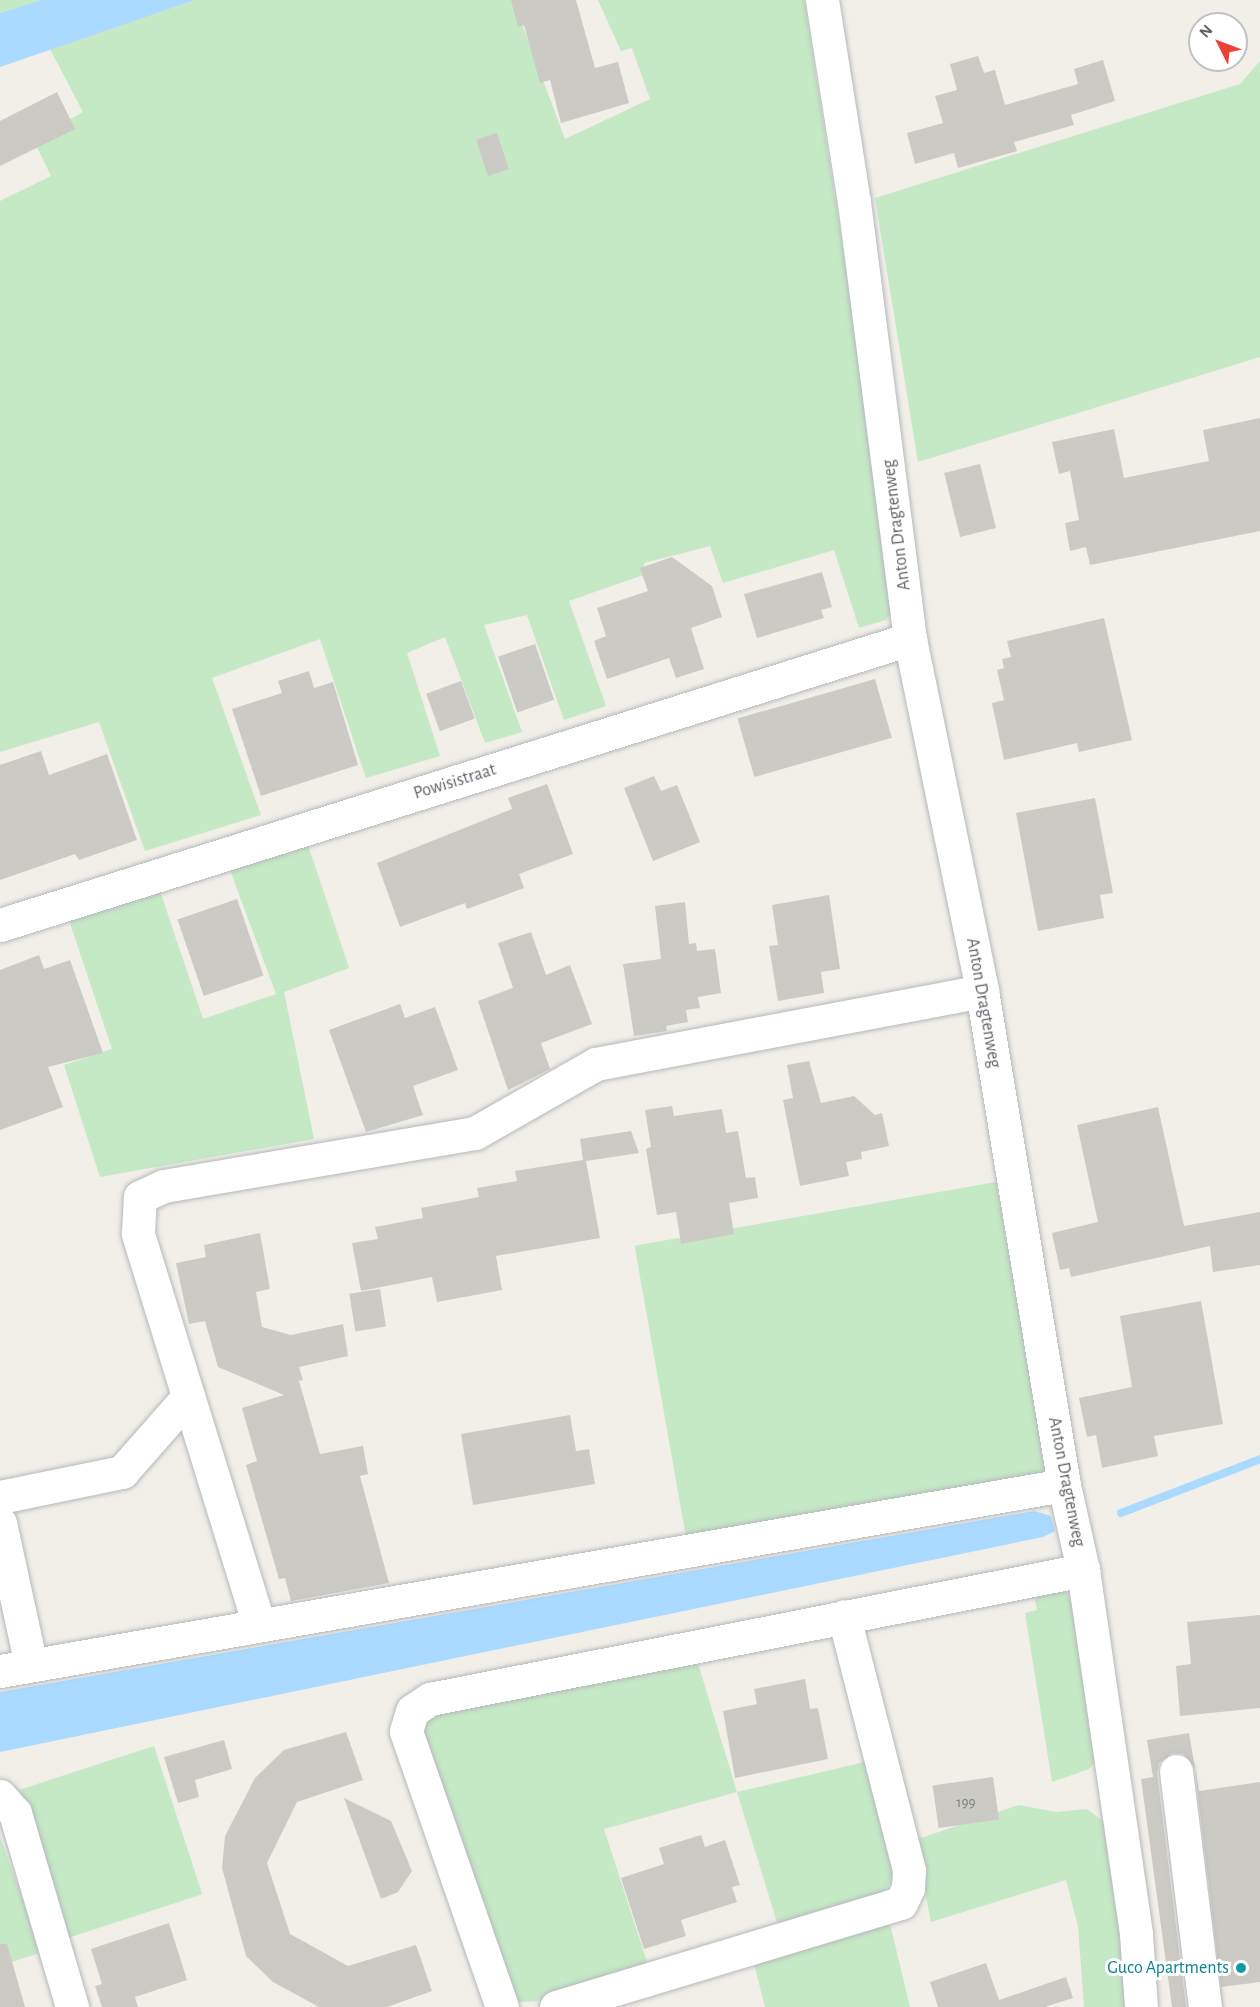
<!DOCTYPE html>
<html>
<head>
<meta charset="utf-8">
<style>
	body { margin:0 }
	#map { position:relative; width:1260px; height:2007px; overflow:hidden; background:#f1efe8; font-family:"Alegreya Sans",sans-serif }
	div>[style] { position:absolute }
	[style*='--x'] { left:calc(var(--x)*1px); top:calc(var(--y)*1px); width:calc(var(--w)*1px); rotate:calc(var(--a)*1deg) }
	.green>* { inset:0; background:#c5e8c5; transform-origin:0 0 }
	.water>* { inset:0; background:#aadaff }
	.stream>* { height:8px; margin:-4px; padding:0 4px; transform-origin:4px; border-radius:4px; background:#aadaff }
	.building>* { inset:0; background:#cccac5; transform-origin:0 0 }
	.roads { filter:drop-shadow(0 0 2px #b5b8bc) drop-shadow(0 0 2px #b5b8bc) }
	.street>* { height:33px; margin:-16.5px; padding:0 16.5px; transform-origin:16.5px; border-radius:16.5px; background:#fff }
	.secondary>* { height:33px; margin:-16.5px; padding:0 16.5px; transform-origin:16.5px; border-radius:16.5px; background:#fff }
	.dots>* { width:16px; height:16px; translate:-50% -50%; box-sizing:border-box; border:3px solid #fff; border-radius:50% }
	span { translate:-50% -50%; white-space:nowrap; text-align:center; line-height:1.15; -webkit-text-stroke:6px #fff; paint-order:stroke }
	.number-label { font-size:15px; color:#7a7d7f }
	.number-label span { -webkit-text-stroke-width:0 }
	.street-label { font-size:18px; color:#5f6368 }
	.culture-label { font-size:18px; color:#0d838f }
	.right { translate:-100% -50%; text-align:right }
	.north { position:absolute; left:1188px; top:12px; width:60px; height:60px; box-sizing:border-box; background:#fff; border:2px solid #bfc1c3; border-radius:50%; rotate:312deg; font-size:16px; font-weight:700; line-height:24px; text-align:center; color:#5f6368 }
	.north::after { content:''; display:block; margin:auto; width:21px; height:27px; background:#ea4335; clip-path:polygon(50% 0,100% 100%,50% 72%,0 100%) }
</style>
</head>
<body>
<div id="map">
	<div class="green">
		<i style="clip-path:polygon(0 0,41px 0,0 13px)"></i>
		<i style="clip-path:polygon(195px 0,513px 0,565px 139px,650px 99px,632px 48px,621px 51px,598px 0,804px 0,899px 604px,886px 620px,859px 628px,834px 550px,723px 583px,710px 546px,644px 563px,643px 575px,569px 601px,606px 706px,564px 720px,527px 615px,484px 625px,522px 732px,485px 743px,445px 637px,407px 653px,440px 756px,366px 778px,320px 639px,212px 678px,261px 815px,145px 851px,99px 722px,0 752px,0 201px,51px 176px,33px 139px,83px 112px,50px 49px)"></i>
		<i style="clip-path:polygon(1260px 61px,1260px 357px,918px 462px,875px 198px,1240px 84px)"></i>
		<i style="clip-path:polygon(302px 827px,349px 968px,284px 992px,314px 1139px,100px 1177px,64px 1065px,112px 1049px,64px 905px,155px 876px,203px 1019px,276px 994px,224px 854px)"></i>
		<i style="left:996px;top:1182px;width:295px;height:367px;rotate:80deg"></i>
		<i style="clip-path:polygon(1062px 1588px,1079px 1606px,1098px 1759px,1089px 1769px,1052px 1782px,1025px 1613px,1037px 1610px,1033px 1590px)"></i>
		<i style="clip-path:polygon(696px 1657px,737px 1792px,869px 1761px,896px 1876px,883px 1892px,779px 1929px,737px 1792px,604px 1829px,649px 1968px,540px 2001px,520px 2002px,503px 1987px,421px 1738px,429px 1717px,449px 1704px)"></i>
		<i style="left:154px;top:1746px;width:156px;height:142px;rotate:72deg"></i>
		<i style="clip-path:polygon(1019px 1805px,1056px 1812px,1087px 1809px,1107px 1824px,1129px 2007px,1084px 2007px,1078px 1926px,1066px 1880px,931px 1922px,915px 1840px)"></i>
		<i style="clip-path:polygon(0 1837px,42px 1952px,0 1966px)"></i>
		<i style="clip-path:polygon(889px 1920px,910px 2007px,765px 2007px,754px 1963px)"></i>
	</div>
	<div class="water">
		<i style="clip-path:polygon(41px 0,195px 0,0 67px,0 13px)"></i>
		<i style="clip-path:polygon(1034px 1511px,1051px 1516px,1055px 1531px,1043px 1537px,0 1752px,0 1692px)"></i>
	</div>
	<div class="stream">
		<i style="--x:1121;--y:1513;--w:149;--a:-21.2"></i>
	</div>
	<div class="building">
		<i style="clip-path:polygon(511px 0,576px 0,595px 68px,618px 62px,629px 103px,561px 123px,550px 80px,540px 83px,524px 25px,518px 27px)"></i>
		<i style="clip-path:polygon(978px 56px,984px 73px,995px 70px,1005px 105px,1078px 84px,1074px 69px,1103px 60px,1115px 101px,1071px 115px,1074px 125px,1014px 142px,1017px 151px,958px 168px,954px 153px,915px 164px,907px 133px,943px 123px,935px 96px,957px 90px,950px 64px)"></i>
		<i style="clip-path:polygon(57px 92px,75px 129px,0 166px,0 121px)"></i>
		<i style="left:497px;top:133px;width:38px;height:22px;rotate:72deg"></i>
		<i style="clip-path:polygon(1260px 418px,1260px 531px,1090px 565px,1086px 547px,1070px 551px,1065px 523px,1079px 520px,1070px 471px,1059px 474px,1052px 442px,1114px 429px,1124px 478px,1209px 461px,1203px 430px)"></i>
		<i style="left:980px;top:464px;width:66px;height:37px;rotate:76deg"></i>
		<i style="clip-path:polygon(672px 557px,712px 586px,722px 617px,691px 628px,704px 669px,676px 678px,669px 658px,607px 679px,594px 641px,606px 636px,597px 608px,648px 591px,640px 568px)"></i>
		<i style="clip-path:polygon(822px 572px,832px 607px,821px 610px,824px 618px,757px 638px,744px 594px)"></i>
		<i style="clip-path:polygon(1104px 618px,1132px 740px,1079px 752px,1077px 743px,1004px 760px,992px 703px,1004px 700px,997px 670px,1004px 668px,1002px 659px,1011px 657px,1007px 641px)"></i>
		<i style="left:535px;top:644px;width:59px;height:39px;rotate:71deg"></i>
		<i style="clip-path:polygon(309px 671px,314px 688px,333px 682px,358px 765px,261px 796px,232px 709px,282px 693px,278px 681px)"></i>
		<i style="left:875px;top:679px;width:61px;height:143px;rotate:74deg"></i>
		<i style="left:461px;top:681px;width:40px;height:37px;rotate:70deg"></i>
		<i style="clip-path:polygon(41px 751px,49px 775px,107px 754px,137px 840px,79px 860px,75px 854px,0 880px,0 765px)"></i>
		<i style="clip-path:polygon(654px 776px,661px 791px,677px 785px,700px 842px,653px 861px,624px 788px)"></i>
		<i style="clip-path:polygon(547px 784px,573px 854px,519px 874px,524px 888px,467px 909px,465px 903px,400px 927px,377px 863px,512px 809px,508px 798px)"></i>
		<i style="clip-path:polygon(1095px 798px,1113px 893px,1100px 895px,1104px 918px,1038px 931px,1016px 813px)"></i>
		<i style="clip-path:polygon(829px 895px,840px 969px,821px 972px,824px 993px,778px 1001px,769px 946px,778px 945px,772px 905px)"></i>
		<i style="left:237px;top:899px;width:81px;height:63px;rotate:71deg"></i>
		<i style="clip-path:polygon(685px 902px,689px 944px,696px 943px,697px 951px,715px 949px,721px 993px,698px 997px,700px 1008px,686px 1010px,688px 1022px,666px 1026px,667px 1031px,634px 1036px,623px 964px,661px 959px,655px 906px)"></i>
		<i style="clip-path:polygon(531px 932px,546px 975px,570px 965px,592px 1024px,541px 1043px,550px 1069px,508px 1090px,478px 1001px,513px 988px,498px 943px)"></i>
		<i style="clip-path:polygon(39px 955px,44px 969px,70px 960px,103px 1053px,48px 1067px,63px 1107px,0 1130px,0 970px)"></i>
		<i style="clip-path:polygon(400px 1004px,405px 1018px,435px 1007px,458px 1070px,413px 1086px,423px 1115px,366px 1132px,329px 1030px)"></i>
		<i style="clip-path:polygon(809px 1061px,821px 1103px,854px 1096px,875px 1115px,882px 1113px,889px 1146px,861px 1152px,862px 1159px,846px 1162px,849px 1176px,800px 1186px,783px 1100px,793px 1098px,787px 1065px)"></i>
		<i style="clip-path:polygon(672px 1106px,674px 1116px,722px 1109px,726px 1133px,738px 1131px,746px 1178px,755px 1177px,758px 1198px,729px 1203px,734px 1234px,681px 1244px,676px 1212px,657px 1215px,646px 1149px,651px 1147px,645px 1110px)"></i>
		<i style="clip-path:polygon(1158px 1107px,1184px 1226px,1260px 1212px,1260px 1265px,1213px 1272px,1210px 1246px,1071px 1277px,1069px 1268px,1060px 1270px,1052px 1233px,1098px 1222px,1077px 1125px)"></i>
		<i style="clip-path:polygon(631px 1131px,639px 1153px,586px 1161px,600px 1238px,496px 1256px,502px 1290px,437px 1302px,432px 1277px,361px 1291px,352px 1243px,378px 1239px,375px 1227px,423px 1218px,421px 1208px,479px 1197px,477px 1188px,517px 1181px,515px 1171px,583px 1160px,580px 1139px)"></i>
		<i style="clip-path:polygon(260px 1233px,270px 1289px,256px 1292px,262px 1327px,291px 1335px,343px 1324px,348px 1356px,299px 1367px,303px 1380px,299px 1381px,320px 1454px,363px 1446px,368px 1474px,360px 1476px,389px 1583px,291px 1601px,285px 1578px,279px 1579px,246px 1465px,257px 1461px,242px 1408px,284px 1395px,218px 1367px,205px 1321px,189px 1324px,176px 1263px,206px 1257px,204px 1245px)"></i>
		<i style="left:380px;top:1289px;width:38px;height:31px;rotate:81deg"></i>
		<i style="clip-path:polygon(1201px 1301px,1223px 1424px,1154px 1436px,1158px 1456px,1102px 1468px,1096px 1435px,1087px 1437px,1079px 1398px,1132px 1387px,1120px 1316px)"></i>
		<i style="clip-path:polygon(570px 1415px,576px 1451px,589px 1449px,595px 1484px,473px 1505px,461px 1434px)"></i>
		<i style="clip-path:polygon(1260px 1615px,1260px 1708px,1180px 1716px,1176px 1666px,1191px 1664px,1187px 1622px)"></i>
		<i style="clip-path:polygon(805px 1679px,810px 1709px,818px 1708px,828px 1759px,735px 1778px,723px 1711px,757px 1704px,754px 1689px)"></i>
		<i style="clip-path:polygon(346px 1732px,363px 1780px,297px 1802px,267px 1863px,290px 1934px,348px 1966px,416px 1945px,432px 1991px,387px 2007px,319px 2007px,273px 1982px,246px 1956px,222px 1868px,225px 1836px,255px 1778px,284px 1750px)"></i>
		<i style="clip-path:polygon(1189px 1733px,1199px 1791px,1260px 1782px,1260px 1982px,1221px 1987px,1195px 1769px,1184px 1754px,1173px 1753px,1159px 1763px,1157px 1773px,1186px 2007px,1172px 2007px,1141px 1779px,1153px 1777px,1147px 1740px)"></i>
		<i style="clip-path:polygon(224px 1740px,232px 1769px,195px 1780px,199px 1797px,178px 1803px,164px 1757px)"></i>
		<i style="left:993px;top:1777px;width:43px;height:61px;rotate:82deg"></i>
		<i style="clip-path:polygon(344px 1798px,391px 1821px,412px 1871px,398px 1892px,381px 1899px)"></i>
		<i style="clip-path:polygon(701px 1835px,705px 1847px,725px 1840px,740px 1885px,732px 1887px,737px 1902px,681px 1920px,686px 1936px,644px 1949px,621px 1878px,664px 1864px,659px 1848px)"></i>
		<i style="clip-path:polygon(169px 1923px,187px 1980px,135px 1997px,138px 2007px,102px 2007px,95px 1986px,102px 1984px,91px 1949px)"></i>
		<i style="clip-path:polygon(0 1944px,7px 1944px,25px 2007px,0 2007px)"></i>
		<i style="clip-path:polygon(986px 1963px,999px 2000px,1066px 1977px,1073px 1998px,1045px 2007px,938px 2007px,930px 1982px)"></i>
	</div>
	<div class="roads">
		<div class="street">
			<i style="--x:0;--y:1497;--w:125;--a:-11.6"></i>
			<i style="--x:122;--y:1472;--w:100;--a:-48.7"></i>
			<i style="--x:0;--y:1523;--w:145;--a:77.7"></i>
			<i style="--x:259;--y:1625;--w:410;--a:-107.2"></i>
			<i style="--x:138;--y:1233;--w:36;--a:-87"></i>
			<i style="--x:140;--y:1197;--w:26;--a:-25"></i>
			<i style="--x:164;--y:1186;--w:315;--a:-9.7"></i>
			<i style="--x:475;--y:1133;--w:139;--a:-29.7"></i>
			<i style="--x:596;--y:1064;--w:393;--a:-10.7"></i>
			<i style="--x:0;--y:1671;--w:1080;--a:-9.92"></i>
			<i style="--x:1176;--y:1771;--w:238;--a:83"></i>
			<i style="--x:0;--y:1796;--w:23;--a:49"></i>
			<i style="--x:15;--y:1813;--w:202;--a:73.6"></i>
			<i style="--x:502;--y:2007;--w:292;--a:-109.2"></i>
			<i style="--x:406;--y:1731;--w:21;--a:-73"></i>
			<i style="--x:412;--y:1711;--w:22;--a:-34"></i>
			<i style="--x:430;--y:1699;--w:666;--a:-11.17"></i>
			<i style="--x:556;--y:2007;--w:360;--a:-16.8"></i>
			<i style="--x:901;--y:1903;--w:17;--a:-65"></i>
			<i style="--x:908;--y:1888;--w:18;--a:-87"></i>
			<i style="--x:909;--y:1870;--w:262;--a:-104.4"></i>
		</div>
		<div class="secondary">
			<i style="--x:822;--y:0;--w:205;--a:81"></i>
			<i style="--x:854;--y:202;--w:441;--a:82.7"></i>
			<i style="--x:910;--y:639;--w:359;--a:78.4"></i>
			<i style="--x:982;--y:991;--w:501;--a:80.58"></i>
			<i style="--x:1064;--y:1485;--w:87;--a:77.4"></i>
			<i style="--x:1083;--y:1570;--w:368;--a:81.7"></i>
			<i style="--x:1136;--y:1934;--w:73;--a:86.1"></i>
			<i style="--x:0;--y:925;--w:954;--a:-17.45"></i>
		</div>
	</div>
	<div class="dots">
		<i style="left:1241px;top:1968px;background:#0f9aa8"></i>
	</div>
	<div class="number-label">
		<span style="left:966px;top:1803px">199</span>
	</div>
	<div class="street-label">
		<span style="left:897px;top:525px;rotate:-97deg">Anton Dragtenweg</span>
		<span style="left:455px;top:782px;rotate:-17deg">Powisistraat</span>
		<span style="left:983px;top:1003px;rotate:80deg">Anton Dragtenweg</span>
		<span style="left:1066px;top:1482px;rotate:79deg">Anton Dragtenweg</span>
	</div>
	<div class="culture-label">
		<span class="right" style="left:1229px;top:1968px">Guco Apartments</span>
	</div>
	<div class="north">N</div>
</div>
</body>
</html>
